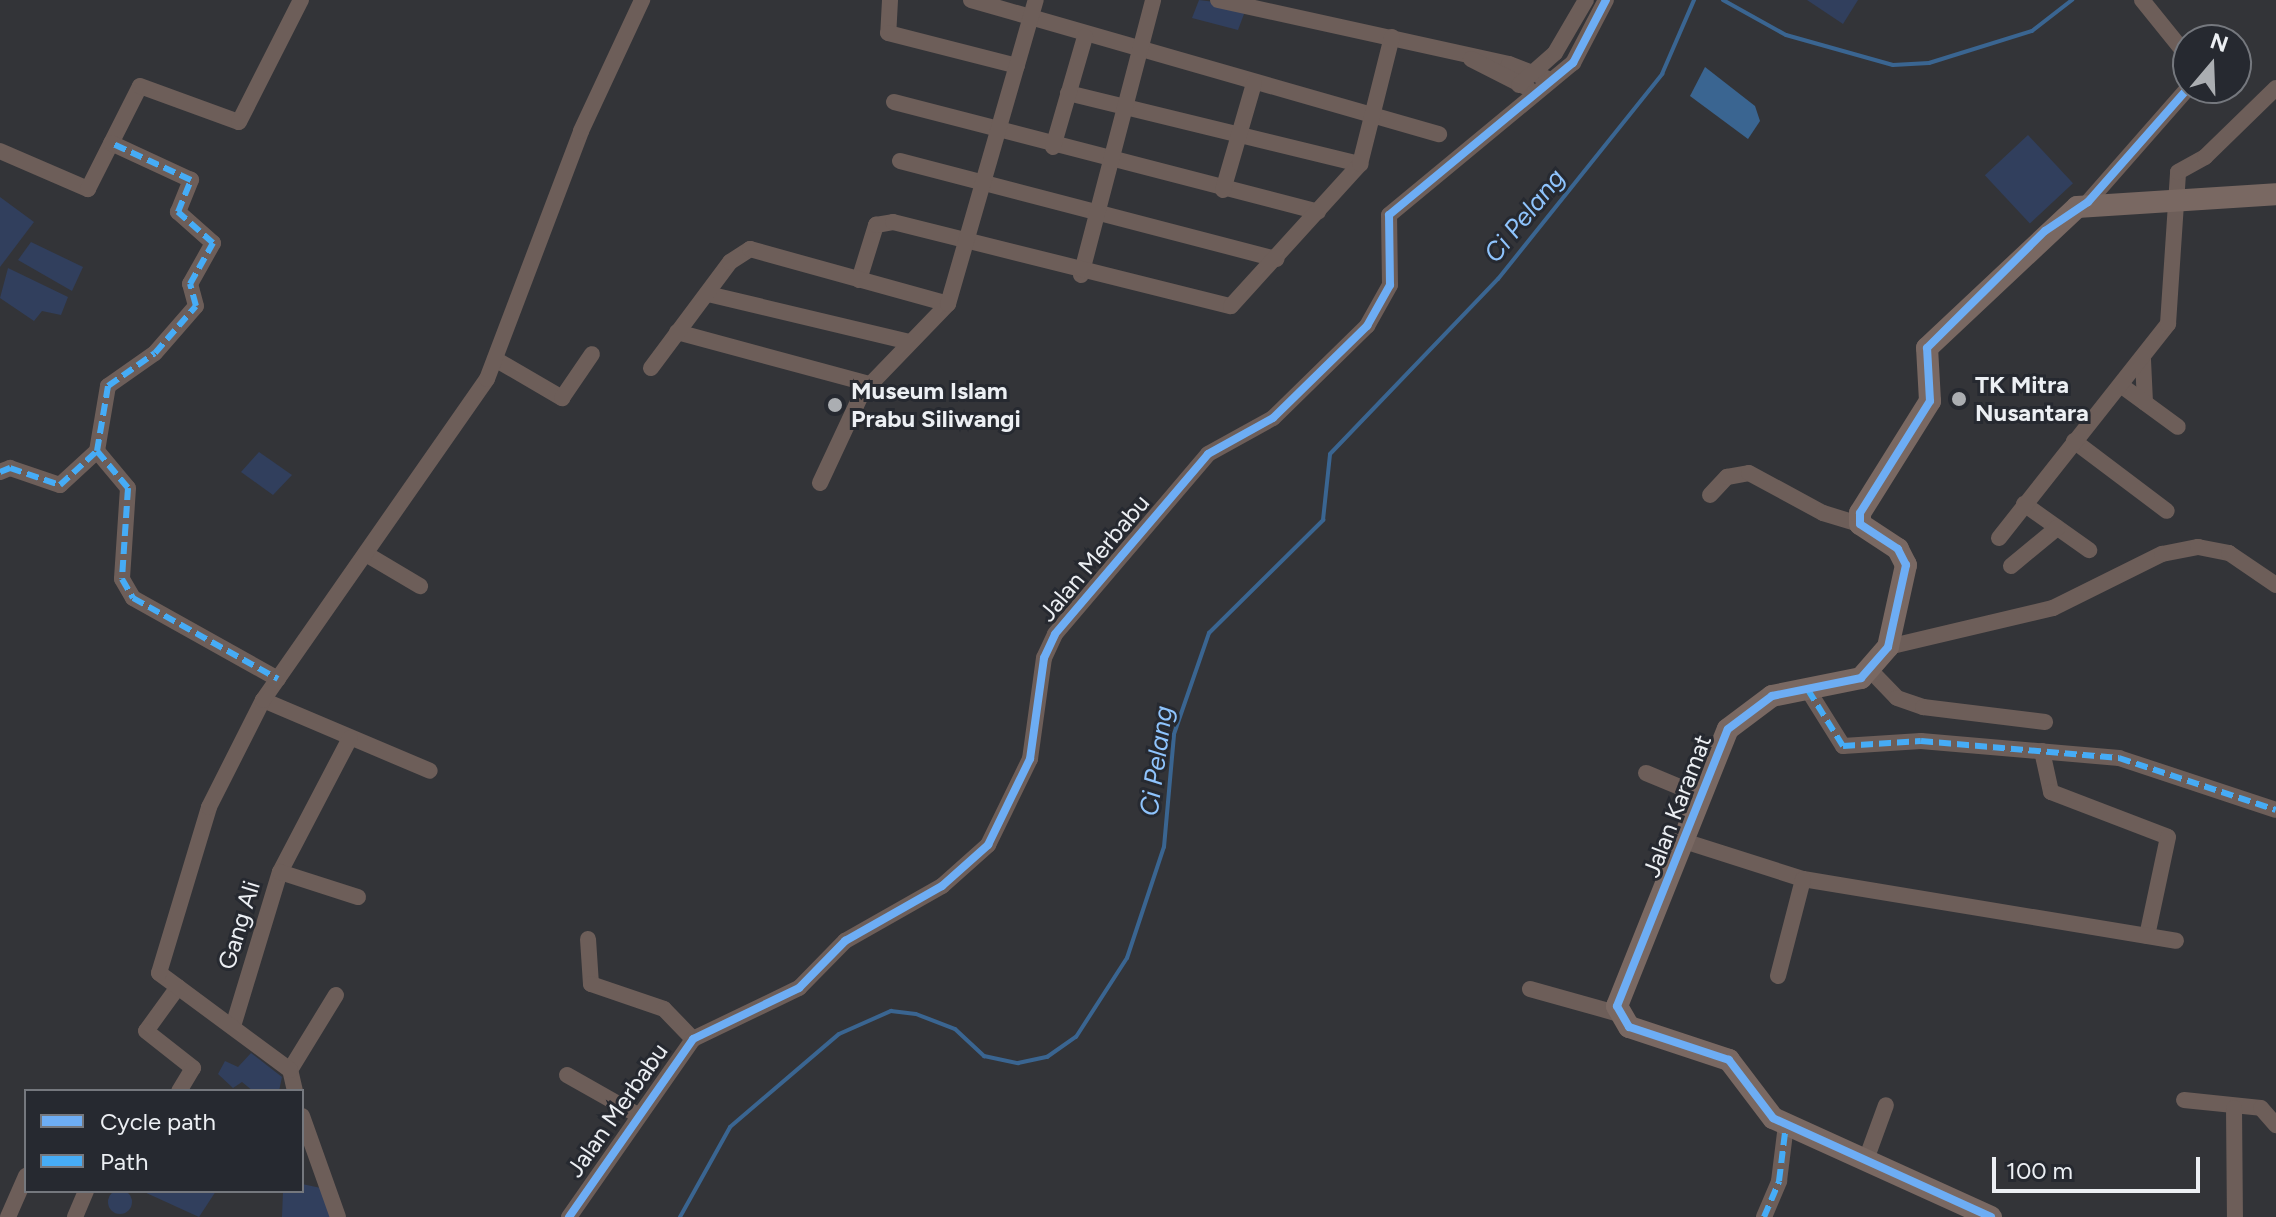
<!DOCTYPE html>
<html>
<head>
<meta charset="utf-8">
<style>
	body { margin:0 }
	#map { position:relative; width:2276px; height:1217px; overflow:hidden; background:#333438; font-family:Figtree,sans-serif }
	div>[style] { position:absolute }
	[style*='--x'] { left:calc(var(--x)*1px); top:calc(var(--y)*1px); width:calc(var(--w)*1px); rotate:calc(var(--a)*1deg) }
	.green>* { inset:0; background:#313f5d; transform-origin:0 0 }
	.round { border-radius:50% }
	.water>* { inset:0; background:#3a6591 }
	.stream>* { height:4px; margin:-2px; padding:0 2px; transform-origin:2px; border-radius:2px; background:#3a6591 }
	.street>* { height:16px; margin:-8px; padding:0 8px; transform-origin:8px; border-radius:8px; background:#6d5e59 }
	.secondary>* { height:22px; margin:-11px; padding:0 11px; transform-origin:11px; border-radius:11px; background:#796862 }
	.quiet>* { height:6px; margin-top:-3px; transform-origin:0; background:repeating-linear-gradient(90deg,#46acf6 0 12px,transparent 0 18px) }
	.cycleway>* { height:8px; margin:-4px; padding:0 4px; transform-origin:4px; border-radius:4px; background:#6dadf4 }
	.dots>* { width:22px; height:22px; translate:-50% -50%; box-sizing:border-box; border:4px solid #262930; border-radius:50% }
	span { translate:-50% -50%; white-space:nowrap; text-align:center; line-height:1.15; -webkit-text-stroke:6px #262930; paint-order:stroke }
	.poi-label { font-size:24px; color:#eceff3; font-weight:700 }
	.left { translate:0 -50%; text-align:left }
	.street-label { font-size:24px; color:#eceff3 }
	.water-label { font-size:26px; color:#8fc4fd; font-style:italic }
	.legend { position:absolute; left:24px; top:1089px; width:280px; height:104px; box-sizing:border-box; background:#262930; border:2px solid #75787e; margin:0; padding:10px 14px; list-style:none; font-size:24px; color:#eceff3 }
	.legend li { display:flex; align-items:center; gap:16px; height:40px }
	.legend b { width:40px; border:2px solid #75787e }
	.north { position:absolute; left:2172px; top:24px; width:80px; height:80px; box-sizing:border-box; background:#262930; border:2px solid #75787e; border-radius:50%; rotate:19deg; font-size:22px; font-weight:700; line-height:32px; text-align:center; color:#eceff3 }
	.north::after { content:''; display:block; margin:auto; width:28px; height:36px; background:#abaeb2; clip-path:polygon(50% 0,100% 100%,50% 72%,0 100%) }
	.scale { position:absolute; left:1992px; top:1157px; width:208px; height:36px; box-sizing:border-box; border:4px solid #eceff3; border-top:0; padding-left:10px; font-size:24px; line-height:28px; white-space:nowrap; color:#eceff3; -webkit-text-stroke:6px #262930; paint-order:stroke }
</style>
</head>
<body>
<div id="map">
	<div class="green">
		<i style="clip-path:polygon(1199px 0,1247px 6px,1238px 30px,1192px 18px)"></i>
		<i style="clip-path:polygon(1807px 0,1858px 0,1843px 24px)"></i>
		<i style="left:2028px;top:135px;width:66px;height:59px;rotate:47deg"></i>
		<i style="clip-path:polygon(0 197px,34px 222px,0 267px)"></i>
		<i style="clip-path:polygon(31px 242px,83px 267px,72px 291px,18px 260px)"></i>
		<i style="clip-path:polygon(8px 268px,68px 297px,61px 315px,42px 311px,34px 321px,0 298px)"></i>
		<i style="clip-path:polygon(259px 452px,292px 475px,273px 495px,241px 472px)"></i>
		<i style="clip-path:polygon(251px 1053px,282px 1077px,279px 1091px,253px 1091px,242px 1082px,233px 1088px,218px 1074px,225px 1061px,238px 1067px)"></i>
		<i style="clip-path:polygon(302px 1184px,321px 1188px,331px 1217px,282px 1217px,283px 1191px,302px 1191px)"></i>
		<i class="round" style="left:108px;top:1190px;width:24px;height:24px"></i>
		<i style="clip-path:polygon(142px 1191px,216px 1191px,199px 1217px)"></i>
	</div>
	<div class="water">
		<i style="clip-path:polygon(1705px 67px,1755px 106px,1760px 121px,1748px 139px,1690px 96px)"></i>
	</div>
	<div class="stream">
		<i style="--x:1723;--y:0;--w:72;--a:29.1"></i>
		<i style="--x:1786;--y:35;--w:111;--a:15.7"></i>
		<i style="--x:1893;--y:65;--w:36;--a:-3"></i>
		<i style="--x:1929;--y:63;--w:108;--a:-17.3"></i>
		<i style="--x:2032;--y:31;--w:51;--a:-37.8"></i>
		<i style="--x:680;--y:1217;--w:103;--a:-60.9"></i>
		<i style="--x:730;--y:1127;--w:143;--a:-40.5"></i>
		<i style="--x:839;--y:1034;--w:57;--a:-23.9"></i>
		<i style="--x:891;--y:1011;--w:25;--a:7"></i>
		<i style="--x:916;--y:1014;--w:42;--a:21"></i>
		<i style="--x:955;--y:1029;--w:40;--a:43"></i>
		<i style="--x:984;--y:1056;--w:35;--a:12"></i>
		<i style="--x:1018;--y:1063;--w:30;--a:-12"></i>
		<i style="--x:1047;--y:1057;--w:35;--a:-35"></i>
		<i style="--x:1076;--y:1037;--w:94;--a:-57.2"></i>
		<i style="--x:1127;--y:958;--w:117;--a:-71.6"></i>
		<i style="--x:1164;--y:847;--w:113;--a:-84.9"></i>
		<i style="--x:1174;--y:734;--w:107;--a:-70.9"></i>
		<i style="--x:1209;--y:633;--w:161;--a:-44.7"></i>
		<i style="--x:1323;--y:520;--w:66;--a:-83.9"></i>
		<i style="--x:1330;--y:454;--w:243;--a:-46.2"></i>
		<i style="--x:1498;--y:279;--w:263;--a:-51.3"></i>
		<i style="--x:1662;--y:74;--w:81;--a:-66.6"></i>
	</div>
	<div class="street">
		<i style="--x:890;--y:0;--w:33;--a:93"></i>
		<i style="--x:888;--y:33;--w:133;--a:14.3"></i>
		<i style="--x:971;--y:0;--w:487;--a:16"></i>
		<i style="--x:1218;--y:0;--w:298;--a:12.4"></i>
		<i style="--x:1509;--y:64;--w:45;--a:20.9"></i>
		<i style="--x:2142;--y:0;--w:73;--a:51.1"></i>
		<i style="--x:1471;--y:59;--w:64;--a:27"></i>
		<i style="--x:1519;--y:85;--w:48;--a:-41.6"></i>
		<i style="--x:1555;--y:53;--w:61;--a:-59.7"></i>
		<i style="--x:1068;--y:93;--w:301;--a:13.7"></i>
		<i style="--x:894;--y:102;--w:438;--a:14.5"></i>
		<i style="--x:1053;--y:147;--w:115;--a:-73.8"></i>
		<i style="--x:0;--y:151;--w:96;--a:23.4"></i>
		<i style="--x:88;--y:189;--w:115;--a:-63.2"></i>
		<i style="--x:140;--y:86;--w:105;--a:20"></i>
		<i style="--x:239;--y:122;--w:137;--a:-63.1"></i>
		<i style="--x:900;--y:161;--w:389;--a:14.6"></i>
		<i style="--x:1223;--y:190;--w:111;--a:-73.8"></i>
		<i style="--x:2088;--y:202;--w:152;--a:-48.7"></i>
		<i style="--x:1081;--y:275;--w:284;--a:-75.3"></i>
		<i style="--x:859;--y:280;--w:58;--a:-72.8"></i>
		<i style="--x:876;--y:225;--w:17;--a:-10"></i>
		<i style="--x:893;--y:222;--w:348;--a:14"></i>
		<i style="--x:1231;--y:306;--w:192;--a:-47.7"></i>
		<i style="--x:1360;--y:164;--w:131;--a:-75.9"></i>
		<i style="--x:708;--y:294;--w:204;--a:13.4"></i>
		<i style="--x:677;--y:332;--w:200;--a:15.1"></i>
		<i style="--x:495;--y:359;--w:78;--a:30.2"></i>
		<i style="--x:562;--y:398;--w:53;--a:-55.7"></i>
		<i style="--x:2143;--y:360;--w:43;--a:87.3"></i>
		<i style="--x:651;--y:368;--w:132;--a:-53.3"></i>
		<i style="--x:730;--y:262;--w:24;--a:-33"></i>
		<i style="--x:750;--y:249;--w:205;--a:15.5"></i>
		<i style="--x:2122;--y:386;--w:69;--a:36.2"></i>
		<i style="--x:2074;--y:441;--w:116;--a:37"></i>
		<i style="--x:97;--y:451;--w:48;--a:50"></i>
		<i style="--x:128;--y:488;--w:91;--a:93.8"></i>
		<i style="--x:122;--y:579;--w:22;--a:60"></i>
		<i style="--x:133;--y:598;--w:166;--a:29.2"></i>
		<i style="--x:0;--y:472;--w:11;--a:-22"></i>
		<i style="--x:10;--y:468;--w:53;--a:18.8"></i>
		<i style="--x:60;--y:485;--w:50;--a:-42.6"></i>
		<i style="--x:97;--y:451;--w:66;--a:-80.4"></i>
		<i style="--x:108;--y:386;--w:57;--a:-35.1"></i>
		<i style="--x:155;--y:353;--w:62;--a:-48.9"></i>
		<i style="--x:196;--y:306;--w:23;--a:-105"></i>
		<i style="--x:190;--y:284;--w:47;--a:-60.7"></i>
		<i style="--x:213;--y:243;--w:47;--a:-138.5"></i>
		<i style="--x:178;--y:212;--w:35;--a:-68"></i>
		<i style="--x:191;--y:180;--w:88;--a:-155.2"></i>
		<i style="--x:820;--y:483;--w:99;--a:-65"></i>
		<i style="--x:862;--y:393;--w:124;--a:-46"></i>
		<i style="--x:948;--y:304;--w:316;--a:-73.9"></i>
		<i style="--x:1710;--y:495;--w:25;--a:-47"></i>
		<i style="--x:1727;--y:477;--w:22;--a:-10"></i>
		<i style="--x:1749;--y:473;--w:84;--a:28.4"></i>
		<i style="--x:1823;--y:513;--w:39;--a:17"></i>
		<i style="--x:2024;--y:504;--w:80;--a:35.3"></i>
		<i style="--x:1999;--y:538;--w:273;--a:-51.7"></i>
		<i style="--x:2168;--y:324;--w:152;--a:-86.2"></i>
		<i style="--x:2178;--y:172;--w:31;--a:-29"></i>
		<i style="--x:2205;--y:157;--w:99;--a:-44.2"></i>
		<i style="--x:366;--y:554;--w:63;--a:30.7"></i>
		<i style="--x:2011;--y:566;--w:60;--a:-39.6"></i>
		<i style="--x:1888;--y:647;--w:170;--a:-13.3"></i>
		<i style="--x:2053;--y:608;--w:122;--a:-26.4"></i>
		<i style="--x:2162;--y:554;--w:37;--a:-11"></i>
		<i style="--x:2198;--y:547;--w:32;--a:11"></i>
		<i style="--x:2229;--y:553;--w:57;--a:34.2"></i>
		<i style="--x:1871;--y:671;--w:37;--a:46"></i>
		<i style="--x:1897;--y:698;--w:28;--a:19"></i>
		<i style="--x:1923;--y:707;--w:123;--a:7"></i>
		<i style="--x:1808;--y:690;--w:66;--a:58"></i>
		<i style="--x:1843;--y:746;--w:78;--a:-3.7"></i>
		<i style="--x:1921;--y:741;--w:199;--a:4.9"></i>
		<i style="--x:2119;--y:758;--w:165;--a:18.3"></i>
		<i style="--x:263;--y:700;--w:181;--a:23"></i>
		<i style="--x:2042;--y:751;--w:42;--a:77.6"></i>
		<i style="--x:2051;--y:792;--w:125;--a:21"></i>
		<i style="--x:2168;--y:837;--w:101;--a:102"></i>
		<i style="--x:1646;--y:773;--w:57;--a:22.5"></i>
		<i style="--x:1687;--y:842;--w:122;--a:17.7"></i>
		<i style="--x:1803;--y:879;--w:378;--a:9.4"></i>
		<i style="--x:280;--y:872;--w:151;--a:-62.4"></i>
		<i style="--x:588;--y:939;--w:45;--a:86.2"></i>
		<i style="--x:591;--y:984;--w:77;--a:18.9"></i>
		<i style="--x:664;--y:1009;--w:42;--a:46"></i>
		<i style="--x:1778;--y:976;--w:100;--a:-75.5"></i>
		<i style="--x:178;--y:987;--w:54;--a:126"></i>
		<i style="--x:146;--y:1031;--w:60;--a:38.2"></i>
		<i style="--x:193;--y:1068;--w:27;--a:121"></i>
		<i style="--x:1530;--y:989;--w:89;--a:15.6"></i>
		<i style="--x:234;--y:1023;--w:158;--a:-73.1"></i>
		<i style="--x:280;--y:872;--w:82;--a:17.8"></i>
		<i style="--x:290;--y:1070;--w:88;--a:-58.5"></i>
		<i style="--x:567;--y:1075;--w:79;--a:29.5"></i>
		<i style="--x:295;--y:1091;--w:22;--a:-103"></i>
		<i style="--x:290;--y:1070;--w:163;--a:-143.5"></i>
		<i style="--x:159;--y:973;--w:173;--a:-73.2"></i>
		<i style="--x:209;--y:807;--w:120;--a:-63.2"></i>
		<i style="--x:263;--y:700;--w:391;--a:-55.1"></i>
		<i style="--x:487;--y:379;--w:265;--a:-69.2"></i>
		<i style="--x:581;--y:131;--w:145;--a:-65"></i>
		<i style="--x:2184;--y:1100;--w:77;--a:5.9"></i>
		<i style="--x:2261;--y:1108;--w:23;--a:49"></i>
		<i style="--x:2234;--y:1108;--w:109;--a:89.5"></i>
		<i style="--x:302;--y:1116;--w:107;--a:70.4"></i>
		<i style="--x:1867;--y:1157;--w:55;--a:-69.9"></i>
		<i style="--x:8;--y:1217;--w:45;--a:-66.3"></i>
		<i style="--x:75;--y:1217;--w:28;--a:-67"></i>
		<i style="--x:569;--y:1217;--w:217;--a:-55.1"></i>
		<i style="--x:693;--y:1039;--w:118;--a:-25.7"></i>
		<i style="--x:799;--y:988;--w:66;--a:-45.6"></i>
		<i style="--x:845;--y:941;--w:112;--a:-29.6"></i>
		<i style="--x:942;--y:886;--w:62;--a:-41.7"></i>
		<i style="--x:988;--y:845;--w:96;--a:-64"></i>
		<i style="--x:1030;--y:759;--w:102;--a:-82.1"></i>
		<i style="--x:1044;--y:658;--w:26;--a:-65"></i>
		<i style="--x:1055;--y:634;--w:236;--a:-49.6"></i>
		<i style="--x:1208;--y:454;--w:74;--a:-29"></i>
		<i style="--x:1273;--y:418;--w:132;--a:-44.4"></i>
		<i style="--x:1367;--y:326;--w:47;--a:-60.7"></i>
		<i style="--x:1390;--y:285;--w:70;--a:-90.8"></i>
		<i style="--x:1389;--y:215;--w:239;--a:-39.6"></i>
		<i style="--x:1573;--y:63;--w:71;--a:-62.4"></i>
		<i style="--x:1764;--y:1217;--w:39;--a:-67"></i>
		<i style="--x:1779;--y:1181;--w:56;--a:-82.9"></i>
	</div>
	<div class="secondary">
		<i style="--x:1991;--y:1217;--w:239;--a:-155.6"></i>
		<i style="--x:1773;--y:1118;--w:73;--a:-127.2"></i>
		<i style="--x:1729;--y:1060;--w:105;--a:-161.7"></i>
		<i style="--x:1629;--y:1027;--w:24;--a:-120"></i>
		<i style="--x:1617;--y:1006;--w:298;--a:-68.2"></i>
		<i style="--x:1728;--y:729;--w:55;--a:-36.9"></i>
		<i style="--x:1772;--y:696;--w:91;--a:-11.4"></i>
		<i style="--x:1861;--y:678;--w:41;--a:-48.9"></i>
		<i style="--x:1888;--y:647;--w:84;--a:-77.6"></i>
		<i style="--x:1906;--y:565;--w:18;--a:-117"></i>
		<i style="--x:1898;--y:549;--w:45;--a:-146.7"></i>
		<i style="--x:1860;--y:524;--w:11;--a:-90"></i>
		<i style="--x:1860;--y:513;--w:132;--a:-58"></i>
		<i style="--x:1930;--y:401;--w:53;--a:-93.2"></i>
		<i style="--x:1927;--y:348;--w:206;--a:-43.2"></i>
		<i style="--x:2077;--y:207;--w:199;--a:-3.7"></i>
	</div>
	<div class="quiet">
		<i style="--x:97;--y:451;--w:48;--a:50"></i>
		<i style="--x:128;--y:488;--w:91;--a:93.8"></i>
		<i style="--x:122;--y:579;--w:22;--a:60"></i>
		<i style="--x:133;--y:598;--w:166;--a:29.2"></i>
		<i style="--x:0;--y:472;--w:11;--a:-22"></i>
		<i style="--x:10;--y:468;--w:53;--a:18.8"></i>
		<i style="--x:60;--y:485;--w:50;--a:-42.6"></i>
		<i style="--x:97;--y:451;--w:66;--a:-80.4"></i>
		<i style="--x:108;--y:386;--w:57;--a:-35.1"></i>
		<i style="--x:155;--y:353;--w:62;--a:-48.9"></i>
		<i style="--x:196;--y:306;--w:23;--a:-105"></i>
		<i style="--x:190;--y:284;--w:47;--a:-60.7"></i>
		<i style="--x:213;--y:243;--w:47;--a:-138.5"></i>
		<i style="--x:178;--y:212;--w:35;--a:-68"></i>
		<i style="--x:191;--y:180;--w:88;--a:-155.2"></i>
		<i style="--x:1808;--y:690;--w:66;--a:58"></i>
		<i style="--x:1843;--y:746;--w:78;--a:-3.7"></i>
		<i style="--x:1921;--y:741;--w:199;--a:4.9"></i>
		<i style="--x:2119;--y:758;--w:165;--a:18.3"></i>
		<i style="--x:1764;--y:1217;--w:39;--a:-67"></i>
		<i style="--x:1779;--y:1181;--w:56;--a:-82.9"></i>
	</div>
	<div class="cycleway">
		<i style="--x:569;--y:1217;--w:217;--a:-55.1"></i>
		<i style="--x:693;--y:1039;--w:118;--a:-25.7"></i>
		<i style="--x:799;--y:988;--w:66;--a:-45.6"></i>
		<i style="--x:845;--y:941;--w:112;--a:-29.6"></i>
		<i style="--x:942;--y:886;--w:62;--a:-41.7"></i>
		<i style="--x:988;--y:845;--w:96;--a:-64"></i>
		<i style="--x:1030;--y:759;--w:102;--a:-82.1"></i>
		<i style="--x:1044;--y:658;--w:26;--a:-65"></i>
		<i style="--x:1055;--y:634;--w:236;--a:-49.6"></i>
		<i style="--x:1208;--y:454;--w:74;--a:-29"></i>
		<i style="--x:1273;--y:418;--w:132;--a:-44.4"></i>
		<i style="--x:1367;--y:326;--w:47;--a:-60.7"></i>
		<i style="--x:1390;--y:285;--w:70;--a:-90.8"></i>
		<i style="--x:1389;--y:215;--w:239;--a:-39.6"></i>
		<i style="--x:1573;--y:63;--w:71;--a:-62.4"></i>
		<i style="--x:1991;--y:1217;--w:239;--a:-155.6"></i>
		<i style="--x:1773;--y:1118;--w:73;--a:-127.2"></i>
		<i style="--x:1729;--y:1060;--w:105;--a:-161.7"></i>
		<i style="--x:1629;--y:1027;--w:24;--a:-120"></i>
		<i style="--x:1617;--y:1006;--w:298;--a:-68.2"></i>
		<i style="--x:1728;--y:729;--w:55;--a:-36.9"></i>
		<i style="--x:1772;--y:696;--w:91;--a:-11.4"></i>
		<i style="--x:1861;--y:678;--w:41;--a:-48.9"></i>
		<i style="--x:1888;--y:647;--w:84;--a:-77.6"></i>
		<i style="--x:1906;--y:565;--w:18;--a:-117"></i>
		<i style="--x:1898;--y:549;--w:45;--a:-146.7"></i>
		<i style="--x:1860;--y:524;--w:11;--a:-90"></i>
		<i style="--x:1860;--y:513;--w:132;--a:-58"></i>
		<i style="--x:1930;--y:401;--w:53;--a:-93.2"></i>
		<i style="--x:1927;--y:348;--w:166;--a:-44.8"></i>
		<i style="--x:2045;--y:231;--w:52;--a:-34"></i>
		<i style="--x:2088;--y:202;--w:152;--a:-48.7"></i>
	</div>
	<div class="dots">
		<i style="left:1959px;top:399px;background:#abaeb2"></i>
		<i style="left:835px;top:405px;background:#abaeb2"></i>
	</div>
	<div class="poi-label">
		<span class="left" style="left:1975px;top:399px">TK Mitra<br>Nusantara</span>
		<span class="left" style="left:851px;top:405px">Museum Islam<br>Prabu Siliwangi</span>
	</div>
	<div class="street-label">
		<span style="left:1094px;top:558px;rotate:-50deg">Jalan Merbabu</span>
		<span style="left:1677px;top:806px;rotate:-69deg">Jalan Karamat</span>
		<span style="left:239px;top:925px;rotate:-73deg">Gang Ali</span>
		<span style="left:617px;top:1110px;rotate:-55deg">Jalan Merbabu</span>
	</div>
	<div class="water-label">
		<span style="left:1525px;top:216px;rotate:-51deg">Ci Pelang</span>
		<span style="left:1157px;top:761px;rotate:-82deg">Ci Pelang</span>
	</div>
	<ul class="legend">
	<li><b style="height:10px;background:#6dadf4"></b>Cycle path</li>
	<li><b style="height:10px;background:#46acf6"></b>Path</li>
	</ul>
	<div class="north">N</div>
	<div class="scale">100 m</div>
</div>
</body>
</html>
